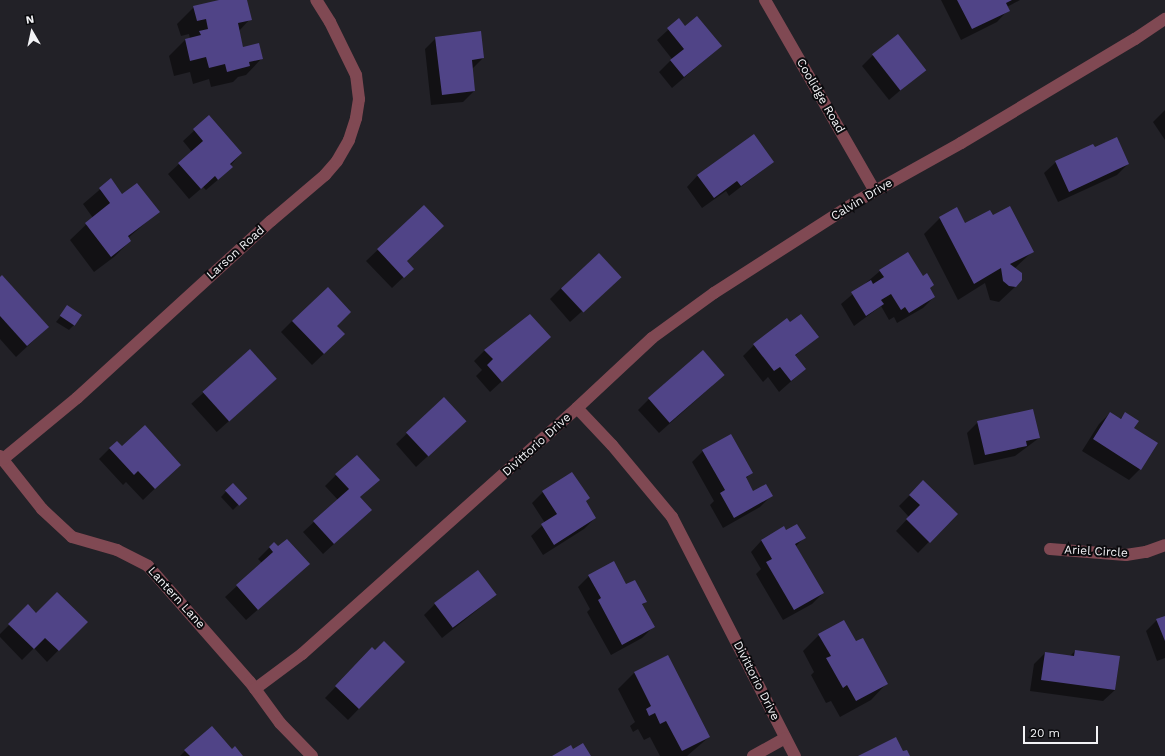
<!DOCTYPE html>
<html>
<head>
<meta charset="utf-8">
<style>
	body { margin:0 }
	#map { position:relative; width:1165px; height:756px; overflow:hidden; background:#222127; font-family:"Work Sans",sans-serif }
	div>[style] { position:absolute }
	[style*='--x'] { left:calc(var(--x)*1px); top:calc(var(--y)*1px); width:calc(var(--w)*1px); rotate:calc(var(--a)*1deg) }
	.shadow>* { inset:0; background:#0007; transform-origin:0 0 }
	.building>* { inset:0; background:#504487; transform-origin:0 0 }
	.minor>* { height:12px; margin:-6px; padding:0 6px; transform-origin:6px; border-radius:6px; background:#804953 }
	span { translate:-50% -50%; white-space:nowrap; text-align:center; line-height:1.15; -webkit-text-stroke:4px #0b0b0e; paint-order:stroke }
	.street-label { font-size:12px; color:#f3f3f6 }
	.north { position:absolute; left:12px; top:12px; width:40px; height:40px; -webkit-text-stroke:3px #0b0b0e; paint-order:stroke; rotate:351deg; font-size:11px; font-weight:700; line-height:16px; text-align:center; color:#f3f3f6 }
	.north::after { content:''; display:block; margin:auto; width:14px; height:18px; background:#f3f3f6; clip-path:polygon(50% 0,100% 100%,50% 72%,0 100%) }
	.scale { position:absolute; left:1023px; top:726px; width:75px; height:18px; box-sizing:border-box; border:2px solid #f3f3f6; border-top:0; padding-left:5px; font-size:12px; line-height:14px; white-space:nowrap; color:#f3f3f6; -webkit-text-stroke:3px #0b0b0e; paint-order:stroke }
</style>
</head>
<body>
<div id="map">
	<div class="shadow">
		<i style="clip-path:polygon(223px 0,246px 0,250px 19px,239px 31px,243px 48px,262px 58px,246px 75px,238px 77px,233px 82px,211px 87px,209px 79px,193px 84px,190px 72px,174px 76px,169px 56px,185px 40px,190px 39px,189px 34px,181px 36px,177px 24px,194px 7px)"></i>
		<i style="clip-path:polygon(941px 0,1020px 0,1007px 7px,1008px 10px,997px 22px,961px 40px)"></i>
		<i style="clip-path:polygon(679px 20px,685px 27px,721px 46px,672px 88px,659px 72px,672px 59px,657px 40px)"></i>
		<i style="clip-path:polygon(436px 38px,483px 58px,472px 69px,474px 91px,463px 102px,431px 105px,425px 49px)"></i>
		<i style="clip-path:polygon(873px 55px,924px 70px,889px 100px,862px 66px)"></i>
		<i style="clip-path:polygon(1165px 110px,1165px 140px,1153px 122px)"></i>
		<i style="clip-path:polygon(209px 117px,241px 153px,220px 178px,206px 190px,203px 187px,189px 199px,168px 174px,192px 152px,183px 141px)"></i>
		<i style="clip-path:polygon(1094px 149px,1128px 164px,1117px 175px,1058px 202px,1044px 173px,1056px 162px)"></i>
		<i style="clip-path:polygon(773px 162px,729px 196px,726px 191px,702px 208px,687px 187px,698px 175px)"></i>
		<i style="clip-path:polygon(111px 180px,122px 195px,158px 212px,128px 238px,130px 241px,114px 257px,94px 272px,70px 240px,93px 218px,83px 204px)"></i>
		<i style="clip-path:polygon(424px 206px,405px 261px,412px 269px,392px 288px,366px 261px)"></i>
		<i style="clip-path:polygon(993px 217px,1033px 251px,1014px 269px,1016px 286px,999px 302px,990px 300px,985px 283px,958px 300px,924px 234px,940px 218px,965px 224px)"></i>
		<i style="clip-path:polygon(880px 271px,929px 289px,934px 297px,923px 308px,897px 323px,894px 317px,889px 320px,881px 306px,854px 326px,841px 304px)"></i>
		<i style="clip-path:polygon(0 278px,48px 327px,16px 357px,0 339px)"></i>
		<i style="clip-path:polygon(561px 288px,608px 288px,570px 322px,550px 299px)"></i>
		<i style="clip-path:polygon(68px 307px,74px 325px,69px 330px,56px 322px)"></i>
		<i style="clip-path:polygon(292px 321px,336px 326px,333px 345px,312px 365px,281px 332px)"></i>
		<i style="clip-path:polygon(790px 324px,817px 336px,795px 356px,805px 369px,779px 392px,768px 377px,763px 382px,743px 356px,754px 345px)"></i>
		<i style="clip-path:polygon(550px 337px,490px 392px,476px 376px,482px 370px,474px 361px,485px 350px)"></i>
		<i style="left:250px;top:351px;width:38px;height:79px;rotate:48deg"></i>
		<i style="clip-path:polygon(712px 386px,659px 433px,638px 410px,649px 399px)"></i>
		<i style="clip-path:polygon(444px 398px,454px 432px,416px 467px,396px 444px)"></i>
		<i style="clip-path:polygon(1110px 413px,1120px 419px,1125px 414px,1133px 428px,1140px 469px,1129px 480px,1082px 451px,1099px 424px)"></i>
		<i style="clip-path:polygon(978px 422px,1039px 438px,1015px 456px,974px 465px,967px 433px)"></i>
		<i style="clip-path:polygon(110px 448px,121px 448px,169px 475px,143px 500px,126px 482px,123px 485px,99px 459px)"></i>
		<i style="clip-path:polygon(703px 451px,752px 473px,745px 479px,753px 492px,771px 496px,760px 507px,723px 528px,710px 505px,714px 501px,692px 462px)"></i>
		<i style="clip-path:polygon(336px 475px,367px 491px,359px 498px,371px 510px,323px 554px,303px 532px,338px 500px,325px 486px)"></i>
		<i style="clip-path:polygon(923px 482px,956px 514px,918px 553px,896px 531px,909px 517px,899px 506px)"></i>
		<i style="clip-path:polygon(233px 484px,240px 503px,233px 510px,221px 497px)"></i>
		<i style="clip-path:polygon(543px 492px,585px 502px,595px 518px,584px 529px,543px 555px,531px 536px,545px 523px,532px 503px)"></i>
		<i style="clip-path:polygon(786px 532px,804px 538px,796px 546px,823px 593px,812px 604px,783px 620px,756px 574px,761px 569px,751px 552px,762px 540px)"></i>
		<i style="clip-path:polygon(274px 543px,297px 575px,246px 620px,225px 597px,262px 563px,258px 559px)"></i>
		<i style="clip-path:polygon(589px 576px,625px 586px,646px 602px,642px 605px,653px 627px,642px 638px,611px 655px,587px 612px,590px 609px,578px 587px)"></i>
		<i style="clip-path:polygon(496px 595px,442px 638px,424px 615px,435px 604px)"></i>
		<i style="clip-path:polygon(28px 606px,36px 614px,86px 622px,47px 662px,34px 648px,22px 660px,0 637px,0 634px)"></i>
		<i style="clip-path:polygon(1165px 617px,1165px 658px,1157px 661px,1146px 631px,1157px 620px)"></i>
		<i style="clip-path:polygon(819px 635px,856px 643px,887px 683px,871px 700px,840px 717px,831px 701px,826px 703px,811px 675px,814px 672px,803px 651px)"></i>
		<i style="clip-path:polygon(372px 649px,404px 662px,348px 720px,325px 698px)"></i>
		<i style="clip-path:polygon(1075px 651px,1115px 690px,1103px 701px,1030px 691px,1034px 664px,1045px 653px,1070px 656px)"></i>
		<i style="clip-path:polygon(667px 656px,709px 737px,687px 756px,660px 756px,650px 737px,644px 740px,638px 729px,633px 732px,630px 726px,635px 722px,618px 689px,634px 673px)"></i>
		<i style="clip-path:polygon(185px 751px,231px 751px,242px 756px,180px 756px)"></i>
	</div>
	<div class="building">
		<i style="clip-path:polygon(219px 0,247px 0,252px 20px,238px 23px,243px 47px,259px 43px,263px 59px,249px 62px,250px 66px,227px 72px,225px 64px,209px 68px,206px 57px,190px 61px,185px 39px,201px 35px,199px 31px,208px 29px,206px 19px,197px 21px,193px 6px)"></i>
		<i style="clip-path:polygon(957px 0,1012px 0,1006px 3px,1010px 11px,972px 29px)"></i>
		<i style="clip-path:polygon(697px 16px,722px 46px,684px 77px,670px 60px,684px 49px,667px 28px,679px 18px,685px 26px)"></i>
		<i style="clip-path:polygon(481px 31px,484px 58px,472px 60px,475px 91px,442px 95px,435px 37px)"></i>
		<i style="left:898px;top:34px;width:46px;height:33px;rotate:52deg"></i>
		<i style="clip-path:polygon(209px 115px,242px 153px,230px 164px,233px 167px,218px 180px,215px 176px,201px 189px,178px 163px,203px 141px,193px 129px)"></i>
		<i style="clip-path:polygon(754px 134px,774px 162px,741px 186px,737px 181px,714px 198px,697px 175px)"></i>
		<i style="clip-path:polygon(1117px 137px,1129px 164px,1069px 192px,1055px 161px,1093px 144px,1095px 147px)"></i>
		<i style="clip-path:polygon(111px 178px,122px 194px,137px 183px,160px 212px,128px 236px,131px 241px,111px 257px,85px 223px,110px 203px,99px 188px)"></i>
		<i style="clip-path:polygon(424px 205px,444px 226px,407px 261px,414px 269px,404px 278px,377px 249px)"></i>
		<i style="clip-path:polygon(1010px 206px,1034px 252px,1010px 264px,1022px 273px,1022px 280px,1016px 287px,1009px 286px,1003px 281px,1001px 268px,974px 284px,939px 217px,957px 207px,965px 223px,990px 210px,993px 215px)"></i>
		<i style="clip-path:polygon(908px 252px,923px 276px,927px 273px,934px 285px,930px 288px,935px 297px,909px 313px,905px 307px,901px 310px,891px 294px,881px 300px,884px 304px,866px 316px,851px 292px,871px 280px,873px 284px,884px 277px,879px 270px)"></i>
		<i style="left:599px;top:253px;width:33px;height:52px;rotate:47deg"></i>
		<i style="clip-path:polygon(2px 275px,49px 327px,27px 346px,0 316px,0 277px)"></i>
		<i style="clip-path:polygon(328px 287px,351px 312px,337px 326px,345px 334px,324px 354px,292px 321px)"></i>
		<i style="left:67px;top:305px;width:18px;height:13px;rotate:34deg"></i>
		<i style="clip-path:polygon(530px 314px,551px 337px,502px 382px,487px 365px,493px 359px,484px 350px)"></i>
		<i style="clip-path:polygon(801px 314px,819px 337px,795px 355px,806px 369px,791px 381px,780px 367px,774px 371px,753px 344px,787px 318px,790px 322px)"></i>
		<i style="left:250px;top:349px;width:40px;height:64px;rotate:48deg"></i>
		<i style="left:703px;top:350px;width:33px;height:73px;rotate:49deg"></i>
		<i style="left:444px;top:397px;width:33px;height:52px;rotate:47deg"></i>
		<i style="clip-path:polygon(1033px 409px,1040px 438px,1026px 441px,1027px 446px,985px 455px,977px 421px)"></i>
		<i style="clip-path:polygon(1110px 412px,1121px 419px,1125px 412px,1139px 421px,1134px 428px,1158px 443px,1141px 470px,1093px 439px)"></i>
		<i style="clip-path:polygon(145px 425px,181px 465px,155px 489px,138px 471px,134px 475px,109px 448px,117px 441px,122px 446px)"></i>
		<i style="clip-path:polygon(731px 434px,753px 473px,746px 477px,753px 491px,766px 484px,773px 496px,734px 518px,720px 493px,725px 490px,702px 450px)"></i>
		<i style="clip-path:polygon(357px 455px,380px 480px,360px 497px,372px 510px,334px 544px,313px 521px,349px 489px,335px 474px)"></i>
		<i style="clip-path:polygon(572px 472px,590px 498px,586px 501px,596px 518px,554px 545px,541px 524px,557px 514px,542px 491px)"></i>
		<i style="clip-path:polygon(923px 480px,958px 514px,930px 543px,906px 519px,920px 505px,909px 495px)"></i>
		<i style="left:233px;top:483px;width:21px;height:11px;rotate:47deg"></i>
		<i style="clip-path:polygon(797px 524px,806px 538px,795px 544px,824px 593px,794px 610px,766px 562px,772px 559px,761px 540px,784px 526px,786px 530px)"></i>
		<i style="clip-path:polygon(287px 539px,310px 564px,258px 610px,236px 585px,273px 552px,269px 547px,274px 542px,278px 546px)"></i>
		<i style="clip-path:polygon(614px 561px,626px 584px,635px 580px,647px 602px,642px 604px,655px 627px,622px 645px,598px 600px,601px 598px,588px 575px)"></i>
		<i style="left:478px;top:570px;width:31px;height:55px;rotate:53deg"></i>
		<i style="clip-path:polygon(57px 592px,88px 622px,59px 651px,45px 638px,34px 649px,8px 624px,28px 604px,36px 613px)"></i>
		<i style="clip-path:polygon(1165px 616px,1165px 641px,1156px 619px)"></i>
		<i style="clip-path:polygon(844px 620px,856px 641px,863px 638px,888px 684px,856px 701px,847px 685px,843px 688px,826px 658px,831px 656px,818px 634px)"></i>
		<i style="clip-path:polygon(384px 641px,405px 662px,359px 709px,335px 686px,372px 647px,375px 650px)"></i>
		<i style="clip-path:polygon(1075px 650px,1120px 656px,1115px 690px,1041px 680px,1045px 652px,1074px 656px)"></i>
		<i style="clip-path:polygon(668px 655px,710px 737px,682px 751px,666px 721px,660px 724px,655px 713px,649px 716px,646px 709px,651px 706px,634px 672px)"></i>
		<i style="clip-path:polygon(212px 726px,232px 749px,235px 746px,243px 756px,190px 756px,184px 750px)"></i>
		<i style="clip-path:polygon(896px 737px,903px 751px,907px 750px,910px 756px,858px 756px)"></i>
		<i style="clip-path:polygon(583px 743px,591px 756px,552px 756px,571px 745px,573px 749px)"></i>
	</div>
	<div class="minor">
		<i style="--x:765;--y:0;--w:220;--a:60.1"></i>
		<i style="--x:577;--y:408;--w:103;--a:-43"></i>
		<i style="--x:652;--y:338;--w:77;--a:-36"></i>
		<i style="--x:714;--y:293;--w:172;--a:-32.7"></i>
		<i style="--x:859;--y:200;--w:117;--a:-29.2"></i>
		<i style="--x:961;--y:143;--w:203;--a:-30.9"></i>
		<i style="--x:1135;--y:39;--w:36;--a:-34"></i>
		<i style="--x:0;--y:456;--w:68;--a:51.6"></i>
		<i style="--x:42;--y:509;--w:41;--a:43"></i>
		<i style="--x:72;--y:537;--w:47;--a:16.1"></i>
		<i style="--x:117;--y:550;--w:35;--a:27"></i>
		<i style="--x:148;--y:566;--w:154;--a:48.7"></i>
		<i style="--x:250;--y:682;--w:51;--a:53.8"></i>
		<i style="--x:280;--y:723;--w:46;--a:45.9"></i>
		<i style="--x:3;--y:459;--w:96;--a:-39.5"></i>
		<i style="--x:77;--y:398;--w:263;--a:-42.4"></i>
		<i style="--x:271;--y:221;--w:71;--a:-40.4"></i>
		<i style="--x:325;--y:175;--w:18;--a:-49"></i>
		<i style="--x:337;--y:161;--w:24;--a:-60"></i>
		<i style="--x:349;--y:140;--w:23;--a:-72"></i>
		<i style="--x:356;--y:118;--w:19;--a:-81"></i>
		<i style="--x:359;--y:99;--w:24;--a:-97"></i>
		<i style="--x:356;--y:75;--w:59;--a:-116.1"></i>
		<i style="--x:330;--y:22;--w:26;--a:-122"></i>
		<i style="--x:1050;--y:549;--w:76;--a:4.5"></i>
		<i style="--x:1126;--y:555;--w:20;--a:-9"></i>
		<i style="--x:1146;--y:552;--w:20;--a:-20"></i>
		<i style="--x:255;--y:689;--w:59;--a:-36.7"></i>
		<i style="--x:302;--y:654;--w:369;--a:-41.8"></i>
		<i style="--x:577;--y:408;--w:51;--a:46.6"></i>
		<i style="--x:612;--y:445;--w:94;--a:50.2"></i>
		<i style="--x:672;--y:517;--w:269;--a:62.8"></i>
		<i style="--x:753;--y:756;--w:37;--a:-29"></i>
	</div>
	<div class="street-label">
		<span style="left:820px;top:96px;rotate:60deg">Coolidge Road</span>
		<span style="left:862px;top:200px;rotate:-31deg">Calvin Drive</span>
		<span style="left:236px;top:253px;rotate:-42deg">Larson Road</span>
		<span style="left:537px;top:445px;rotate:-42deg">Divittorio Drive</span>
		<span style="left:1096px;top:552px;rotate:3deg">Ariel Circle</span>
		<span style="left:176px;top:598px;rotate:48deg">Lantern Lane</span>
		<span style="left:756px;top:681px;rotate:63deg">Divittorio Drive</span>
	</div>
	<div class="north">N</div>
	<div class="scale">20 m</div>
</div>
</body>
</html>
